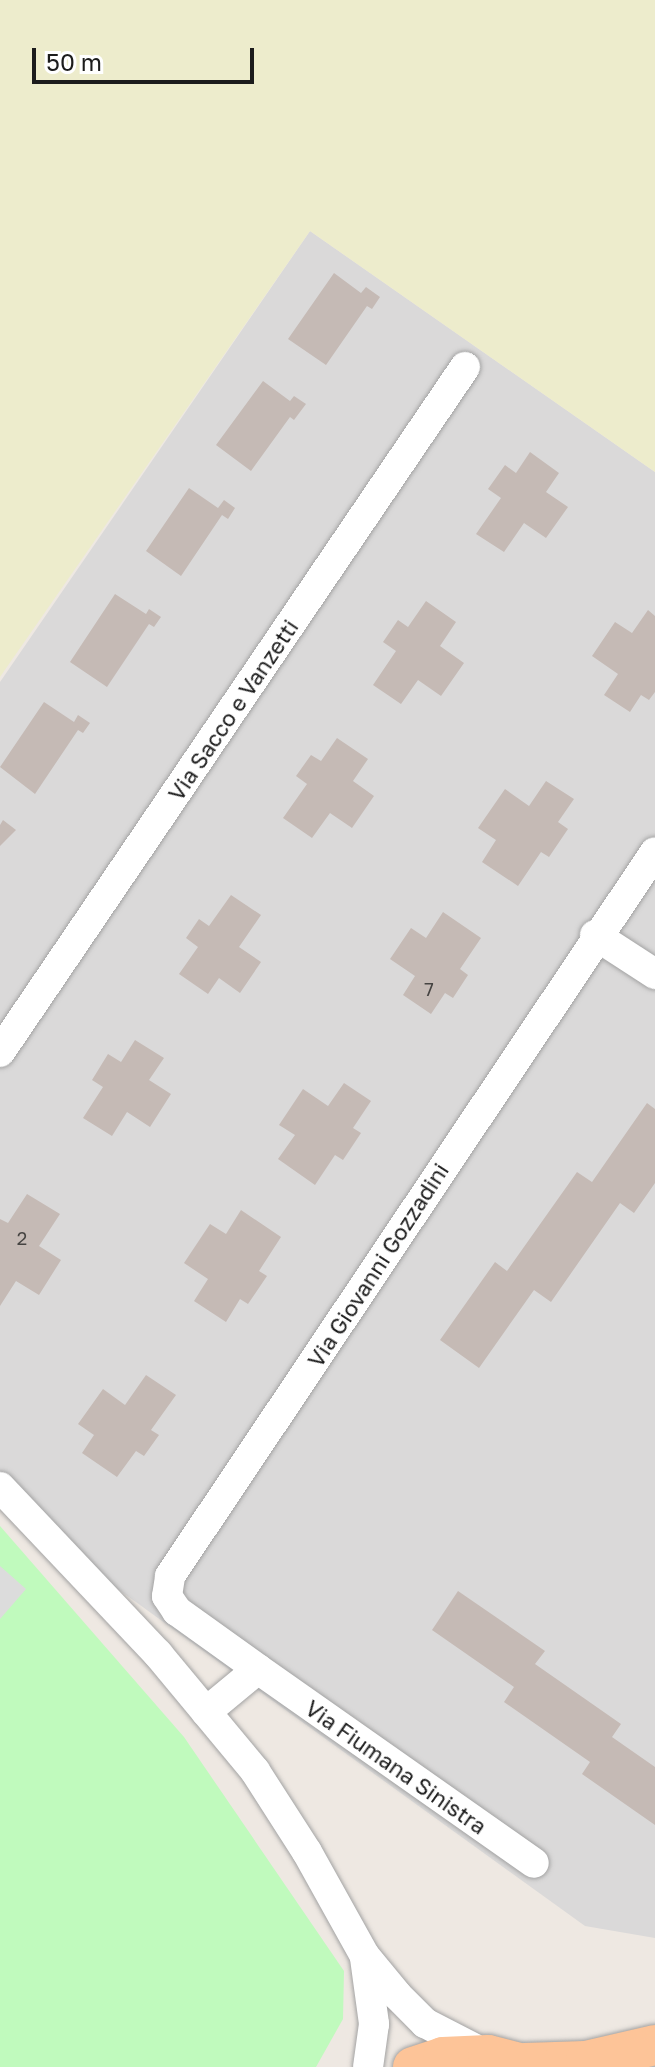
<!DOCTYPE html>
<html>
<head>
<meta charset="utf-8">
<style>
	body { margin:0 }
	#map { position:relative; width:655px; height:2067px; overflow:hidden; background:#eee8e2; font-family:"Golos Text",sans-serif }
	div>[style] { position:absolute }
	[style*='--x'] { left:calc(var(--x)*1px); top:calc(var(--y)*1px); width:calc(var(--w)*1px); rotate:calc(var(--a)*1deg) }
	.residential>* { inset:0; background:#dad9d9 }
	.farmland>* { inset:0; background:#edeccc }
	.park>* { inset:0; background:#c0fabd }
	.parking>* { inset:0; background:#dcdcdc }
	.building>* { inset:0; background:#c5bab5 }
	.roads { filter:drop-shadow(0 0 2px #a3a3a3) drop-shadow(0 0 2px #a3a3a3) }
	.minor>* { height:30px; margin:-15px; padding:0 15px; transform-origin:15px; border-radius:15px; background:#fff }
	.major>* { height:40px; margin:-20px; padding:0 20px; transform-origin:20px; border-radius:20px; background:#fdc498 }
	span { translate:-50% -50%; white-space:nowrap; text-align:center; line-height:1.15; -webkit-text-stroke:7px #fff; paint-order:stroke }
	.number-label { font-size:18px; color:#464442 }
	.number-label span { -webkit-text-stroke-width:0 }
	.street-label { font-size:22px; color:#1c1c1c }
	.scale { position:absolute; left:32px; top:48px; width:222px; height:36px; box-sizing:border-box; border:4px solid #1c1c1c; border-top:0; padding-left:10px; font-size:24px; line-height:28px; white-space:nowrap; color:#1c1c1c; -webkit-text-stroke:6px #fff; paint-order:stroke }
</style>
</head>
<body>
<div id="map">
	<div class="residential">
		<i style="clip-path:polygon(310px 231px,655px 472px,655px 1938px,585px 1926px,0 1504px,0 682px)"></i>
	</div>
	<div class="farmland">
		<i style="clip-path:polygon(0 0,655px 0,655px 472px,310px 231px,0 677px)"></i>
	</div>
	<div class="park">
		<i style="clip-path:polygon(0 1526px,184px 1737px,344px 1971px,343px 2019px,316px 2067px,0 2067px)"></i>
	</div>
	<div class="parking">
		<i style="clip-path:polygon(0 1566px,26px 1589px,0 1619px)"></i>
	</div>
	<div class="building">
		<i style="clip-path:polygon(334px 273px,361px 293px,366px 287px,380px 297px,372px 309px,367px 306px,326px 365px,288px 339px)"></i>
		<i style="clip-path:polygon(263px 381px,290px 401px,294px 396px,306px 404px,294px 420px,290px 417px,251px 471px,216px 445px)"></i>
		<i style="clip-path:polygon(530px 452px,559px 473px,546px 492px,568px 507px,546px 538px,524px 523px,504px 552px,476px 534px,501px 498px,488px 489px,505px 465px,516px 473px)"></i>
		<i style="clip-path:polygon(189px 488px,218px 508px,224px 500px,235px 508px,228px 519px,222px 515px,181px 576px,146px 551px)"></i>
		<i style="clip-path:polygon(115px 594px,146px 614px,149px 609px,161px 617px,154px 627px,149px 624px,107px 687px,70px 662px)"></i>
		<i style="clip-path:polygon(426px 601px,456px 622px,440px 646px,464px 663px,441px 696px,418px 680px,401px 704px,373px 685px,396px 651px,383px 642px,398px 620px,408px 627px)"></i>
		<i style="clip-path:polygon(648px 610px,655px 616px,655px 692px,649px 700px,641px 695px,630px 712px,604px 695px,618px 674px,592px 656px,615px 622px,632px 633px)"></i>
		<i style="clip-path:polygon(44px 702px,74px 722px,78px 715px,90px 723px,83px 733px,78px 730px,35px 794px,0 767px)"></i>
		<i style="clip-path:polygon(337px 738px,368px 759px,353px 781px,374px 796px,352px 828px,330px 813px,312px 838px,283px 818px,307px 784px,296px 776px,311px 755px,321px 761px)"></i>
		<i style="clip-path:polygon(546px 781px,574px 799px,558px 822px,568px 829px,549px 857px,541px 852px,518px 886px,482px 862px,496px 840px,478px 828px,505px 789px,529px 806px)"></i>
		<i style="clip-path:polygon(3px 820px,16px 830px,0 846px,0 825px)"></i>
		<i style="clip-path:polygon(231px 895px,261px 915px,239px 947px,261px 962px,240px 993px,219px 978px,208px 994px,179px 974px,198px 947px,186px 938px,199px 919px,209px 926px)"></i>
		<i style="clip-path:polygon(443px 912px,481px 938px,460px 969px,468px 975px,453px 998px,445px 993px,431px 1014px,403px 995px,415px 976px,390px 959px,411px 928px,426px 938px)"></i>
		<i style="clip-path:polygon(135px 1040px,164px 1058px,149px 1080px,171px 1094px,150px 1127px,127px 1112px,112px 1136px,83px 1118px,103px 1087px,92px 1080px,108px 1054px,121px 1062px)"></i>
		<i style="clip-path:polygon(344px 1083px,371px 1101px,353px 1128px,361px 1133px,343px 1160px,335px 1155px,315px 1185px,278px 1159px,295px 1135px,279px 1125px,303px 1089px,328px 1106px)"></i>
		<i style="clip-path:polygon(647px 1103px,655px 1109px,655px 1183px,634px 1213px,620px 1203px,551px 1302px,534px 1290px,479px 1368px,440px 1340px,495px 1262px,507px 1271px,577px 1172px,592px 1182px)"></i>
		<i style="clip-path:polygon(27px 1194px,60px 1214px,39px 1246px,61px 1260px,39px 1295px,16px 1281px,0 1306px,0 1219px,8px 1223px)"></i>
		<i style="clip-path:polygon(241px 1210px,281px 1237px,259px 1271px,267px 1276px,248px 1304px,240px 1299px,226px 1322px,194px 1301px,208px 1279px,184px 1263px,210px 1224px,226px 1234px)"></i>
		<i style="clip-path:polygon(146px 1375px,176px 1395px,151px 1430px,159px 1435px,144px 1456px,136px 1451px,117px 1477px,82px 1453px,94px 1435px,78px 1424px,103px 1389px,125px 1405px)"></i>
		<i style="clip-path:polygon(458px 1591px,545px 1651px,535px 1664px,621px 1724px,612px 1737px,655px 1767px,655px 1825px,582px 1774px,590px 1762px,504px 1702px,514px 1687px,432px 1630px)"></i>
	</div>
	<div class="roads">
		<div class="minor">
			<i style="--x:595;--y:935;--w:72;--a:33"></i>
			<i style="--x:0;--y:1052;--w:828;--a:-55.83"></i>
			<i style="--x:0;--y:1487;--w:230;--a:46.6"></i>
			<i style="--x:158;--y:1654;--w:152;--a:50.3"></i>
			<i style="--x:255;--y:1771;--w:96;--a:57.3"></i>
			<i style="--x:307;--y:1852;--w:119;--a:60.9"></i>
			<i style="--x:365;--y:1956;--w:50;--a:50.6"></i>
			<i style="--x:397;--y:1995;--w:40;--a:45"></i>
			<i style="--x:425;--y:2023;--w:65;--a:27.3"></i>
			<i style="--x:258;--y:1669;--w:337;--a:35.1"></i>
			<i style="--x:206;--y:1712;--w:67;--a:-39.6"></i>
			<i style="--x:258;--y:1669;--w:100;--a:-144.4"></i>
			<i style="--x:177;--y:1611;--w:18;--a:-124"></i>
			<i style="--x:167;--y:1596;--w:20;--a:-81"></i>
			<i style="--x:170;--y:1576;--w:871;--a:-56.18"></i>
			<i style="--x:365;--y:1958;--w:67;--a:82.2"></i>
			<i style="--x:374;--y:2024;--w:43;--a:97.9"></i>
		</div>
		<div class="major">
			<i style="--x:525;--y:2063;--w:61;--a:-1.9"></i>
			<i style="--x:586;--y:2061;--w:71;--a:-13.1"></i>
			<i style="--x:413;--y:2067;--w:32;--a:-18"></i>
			<i style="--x:443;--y:2057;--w:45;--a:-2.5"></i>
			<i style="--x:488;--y:2055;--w:49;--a:14.3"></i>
		</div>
	</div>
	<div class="number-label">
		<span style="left:429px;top:989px">7</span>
		<span style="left:22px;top:1238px">2</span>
	</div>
	<div class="street-label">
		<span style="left:233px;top:710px;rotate:-56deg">Via Sacco e Vanzetti</span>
		<span style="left:378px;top:1265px;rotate:-57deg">Via Giovanni Gozzadini</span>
		<span style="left:396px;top:1767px;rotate:35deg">Via Fiumana Sinistra</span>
	</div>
	<div class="scale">50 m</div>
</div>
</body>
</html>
